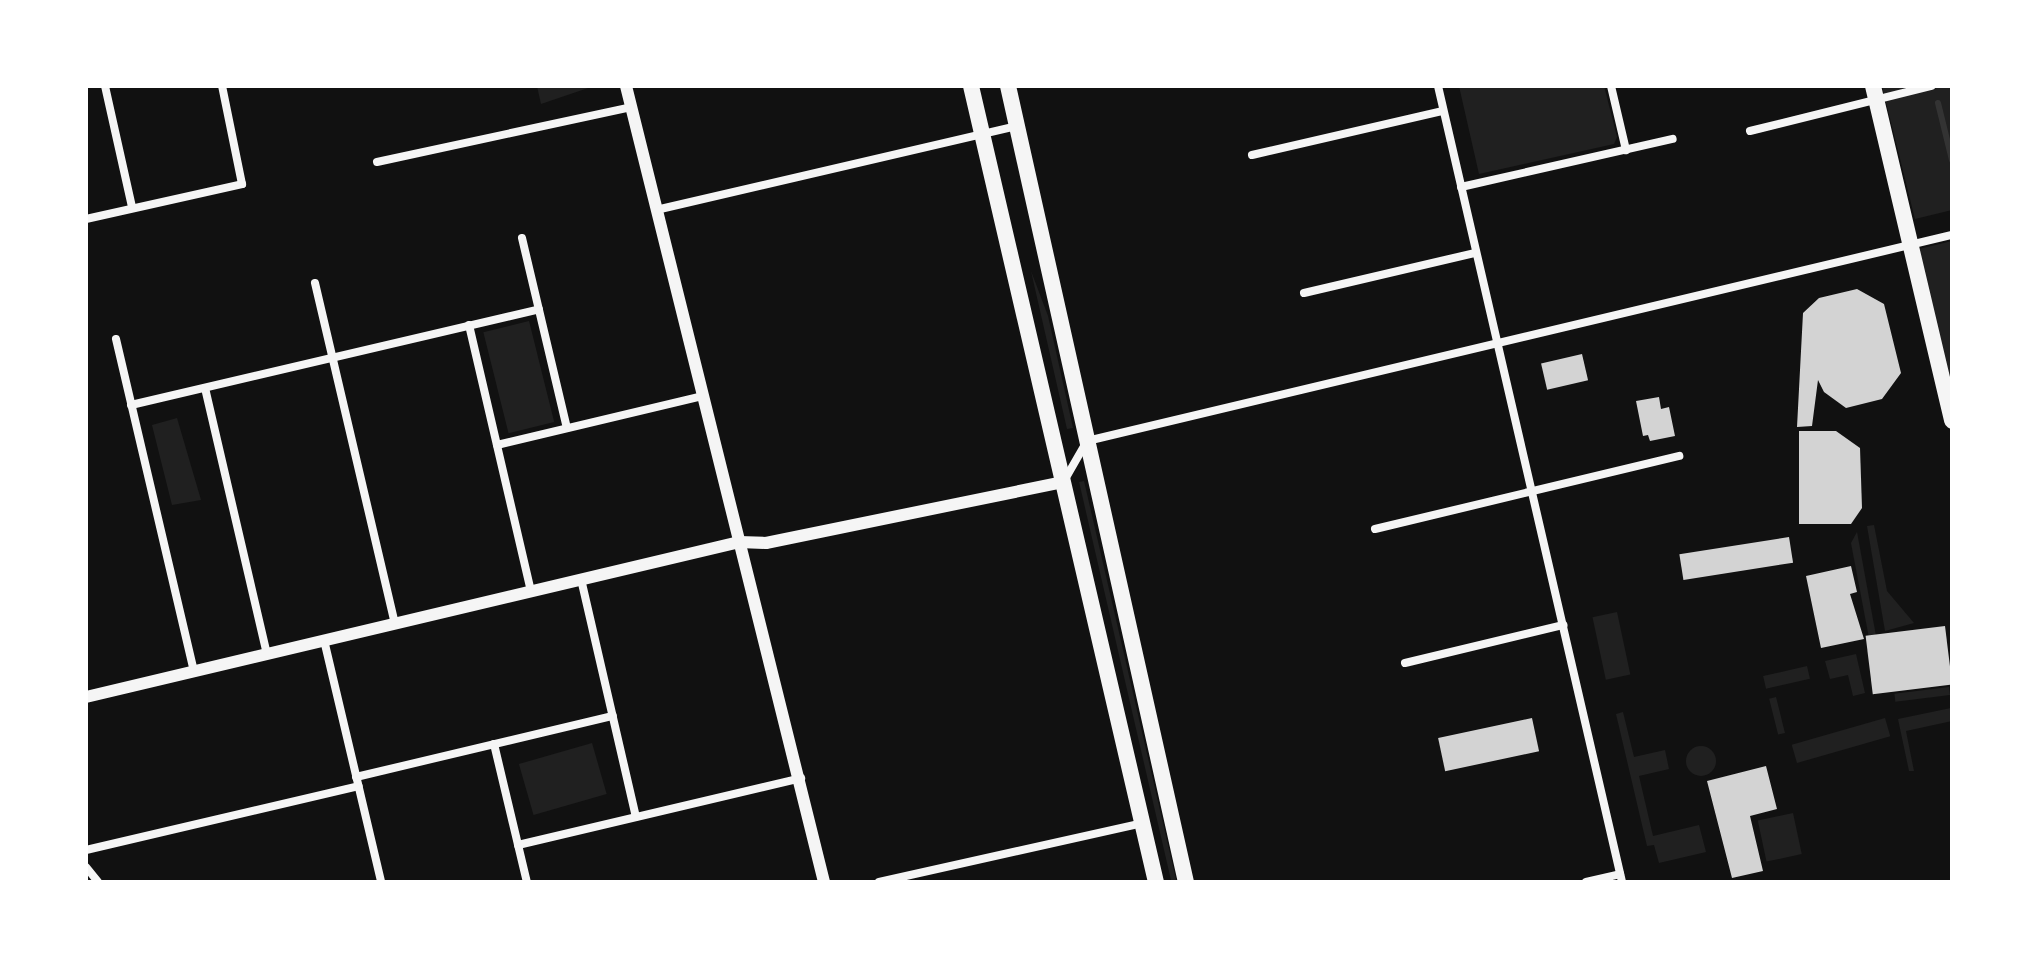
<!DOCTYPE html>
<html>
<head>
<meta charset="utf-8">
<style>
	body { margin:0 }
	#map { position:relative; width:2038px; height:968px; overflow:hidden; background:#111; font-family:Rubik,sans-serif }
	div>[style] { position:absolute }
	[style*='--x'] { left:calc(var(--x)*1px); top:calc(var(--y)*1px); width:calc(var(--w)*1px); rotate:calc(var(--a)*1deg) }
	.green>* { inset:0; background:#202020; transform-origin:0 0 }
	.round { border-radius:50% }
	.stream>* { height:6px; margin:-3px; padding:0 3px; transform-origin:3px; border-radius:3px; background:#333 }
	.building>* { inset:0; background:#d3d3d3; transform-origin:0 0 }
	.minor>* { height:8px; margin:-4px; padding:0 4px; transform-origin:4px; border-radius:4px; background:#f5f5f5 }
	.tertiary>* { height:12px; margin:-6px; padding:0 6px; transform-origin:6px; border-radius:6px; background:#f5f5f5 }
	.primary>* { height:16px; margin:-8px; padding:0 8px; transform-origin:8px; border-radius:8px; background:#f5f5f5 }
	span { translate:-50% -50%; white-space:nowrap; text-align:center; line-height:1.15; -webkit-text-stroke:6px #fff; paint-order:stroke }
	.frame { position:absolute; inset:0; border:88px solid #fff; pointer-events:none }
</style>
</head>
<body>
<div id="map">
	<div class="green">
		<i style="clip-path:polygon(537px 86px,591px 86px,591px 87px,541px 104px)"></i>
		<i style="clip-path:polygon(1459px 86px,1604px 86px,1617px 137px,1614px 144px,1479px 174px)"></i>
		<i style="clip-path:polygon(1882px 86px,1952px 86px,1952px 210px,1915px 219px)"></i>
		<i style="clip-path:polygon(1952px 241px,1952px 391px,1919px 249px)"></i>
		<i style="clip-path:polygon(1031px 271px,1048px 316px,1073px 428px,1067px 429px)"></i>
		<i style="left:529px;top:321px;width:104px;height:47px;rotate:76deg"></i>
		<i style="clip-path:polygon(177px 418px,201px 500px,172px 505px,152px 425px)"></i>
		<i style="left:1084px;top:481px;width:411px;height:5px;rotate:77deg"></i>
		<i style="clip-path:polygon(1874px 525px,1887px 591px,1914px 623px,1885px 631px,1867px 526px)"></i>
		<i style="clip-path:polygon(1857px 532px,1876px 636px,1869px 638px,1851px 543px)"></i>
		<i style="left:1617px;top:612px;width:64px;height:25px;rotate:78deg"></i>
		<i style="clip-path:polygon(1856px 654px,1865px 693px,1853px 696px,1848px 675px,1830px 679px,1825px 661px)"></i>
		<i style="left:1807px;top:666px;width:13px;height:45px;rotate:77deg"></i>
		<i style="left:1949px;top:687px;width:8px;height:55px;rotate:83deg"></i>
		<i style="left:1776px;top:697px;width:37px;height:7px;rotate:76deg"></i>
		<i style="clip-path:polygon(1951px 708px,1952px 721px,1906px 731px,1914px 771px,1909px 771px,1898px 719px)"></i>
		<i style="clip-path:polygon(1623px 712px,1634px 757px,1665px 750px,1669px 769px,1639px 776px,1653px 836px,1699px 825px,1706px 852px,1659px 863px,1654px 845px,1647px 846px,1616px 714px)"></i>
		<i style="left:1885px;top:718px;width:19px;height:97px;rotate:74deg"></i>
		<i style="left:592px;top:743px;width:53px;height:76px;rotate:74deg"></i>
		<i class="round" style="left:1686px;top:746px;width:30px;height:30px"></i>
		<i style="left:1793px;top:813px;width:42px;height:36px;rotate:78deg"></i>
	</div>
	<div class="stream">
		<i style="--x:1938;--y:103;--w:59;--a:76.2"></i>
	</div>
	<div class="building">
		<i style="clip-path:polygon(1857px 289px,1884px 304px,1901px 373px,1882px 399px,1846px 408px,1824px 392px,1818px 380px,1812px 426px,1797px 427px,1803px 313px,1819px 298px)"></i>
		<i style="left:1582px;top:354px;width:27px;height:42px;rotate:77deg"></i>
		<i style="clip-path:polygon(1659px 397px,1661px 409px,1669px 407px,1675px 436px,1650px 441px,1648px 435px,1643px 436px,1636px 401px)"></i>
		<i style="clip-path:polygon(1799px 431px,1836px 431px,1860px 448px,1862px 508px,1851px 524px,1799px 524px)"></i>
		<i style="left:1789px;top:537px;width:26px;height:111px;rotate:81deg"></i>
		<i style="clip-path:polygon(1851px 566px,1857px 592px,1850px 594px,1864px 639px,1821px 648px,1806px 576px)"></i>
		<i style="left:1945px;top:626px;width:59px;height:80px;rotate:83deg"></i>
		<i style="left:1532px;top:718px;width:34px;height:96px;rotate:78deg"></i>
		<i style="clip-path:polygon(1766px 766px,1777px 809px,1750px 816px,1763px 871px,1732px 878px,1707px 781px)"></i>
	</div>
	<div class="minor">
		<i style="--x:105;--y:86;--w:124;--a:77.4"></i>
		<i style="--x:1438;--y:86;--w:817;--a:76.98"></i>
		<i style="--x:1611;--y:86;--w:66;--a:76.8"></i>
		<i style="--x:1750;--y:131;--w:187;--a:-14"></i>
		<i style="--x:1252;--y:155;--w:196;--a:-13"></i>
		<i style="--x:377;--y:162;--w:260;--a:-12.2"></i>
		<i style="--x:1461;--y:187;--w:217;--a:-12.8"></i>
		<i style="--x:656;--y:210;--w:370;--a:-13.1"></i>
		<i style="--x:86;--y:219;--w:160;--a:-12.6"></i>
		<i style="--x:242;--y:184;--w:100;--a:-101.5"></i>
		<i style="--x:522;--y:238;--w:195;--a:76.7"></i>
		<i style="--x:315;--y:283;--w:350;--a:76.8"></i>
		<i style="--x:1304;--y:293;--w:176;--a:-13.2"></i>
		<i style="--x:469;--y:325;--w:273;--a:76.9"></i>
		<i style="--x:116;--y:339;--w:341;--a:76.8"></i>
		<i style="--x:205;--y:388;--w:273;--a:76.9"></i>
		<i style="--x:131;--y:405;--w:419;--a:-13.2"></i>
		<i style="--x:497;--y:445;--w:212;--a:-13.4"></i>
		<i style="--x:1064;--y:481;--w:46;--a:-60.1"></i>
		<i style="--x:1087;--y:441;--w:889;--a:-13.4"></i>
		<i style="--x:1375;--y:529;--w:313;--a:-13.5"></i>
		<i style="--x:581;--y:579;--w:244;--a:77"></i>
		<i style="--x:324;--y:640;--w:249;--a:76.7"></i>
		<i style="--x:1405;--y:663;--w:163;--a:-13.5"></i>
		<i style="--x:494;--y:744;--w:142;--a:76.6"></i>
		<i style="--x:356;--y:777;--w:264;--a:-13.4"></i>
		<i style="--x:518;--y:845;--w:291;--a:-13.3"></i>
		<i style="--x:86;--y:850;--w:280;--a:-13.2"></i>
		<i style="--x:86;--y:867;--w:19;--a:51"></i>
		<i style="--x:879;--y:882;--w:270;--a:-12.6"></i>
		<i style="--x:1586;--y:882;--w:35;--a:-13"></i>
	</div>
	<div class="tertiary">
		<i style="--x:626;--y:86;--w:820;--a:76.03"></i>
		<i style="--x:86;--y:697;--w:671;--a:-13.35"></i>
		<i style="--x:739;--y:542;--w:27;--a:2"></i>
		<i style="--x:766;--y:543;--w:304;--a:-11.6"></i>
	</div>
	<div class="primary">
		<i style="--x:971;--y:86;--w:817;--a:76.92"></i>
		<i style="--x:1008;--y:86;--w:816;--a:77.4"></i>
		<i style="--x:1873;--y:86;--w:344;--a:76.7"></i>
	</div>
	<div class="frame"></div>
</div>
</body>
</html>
